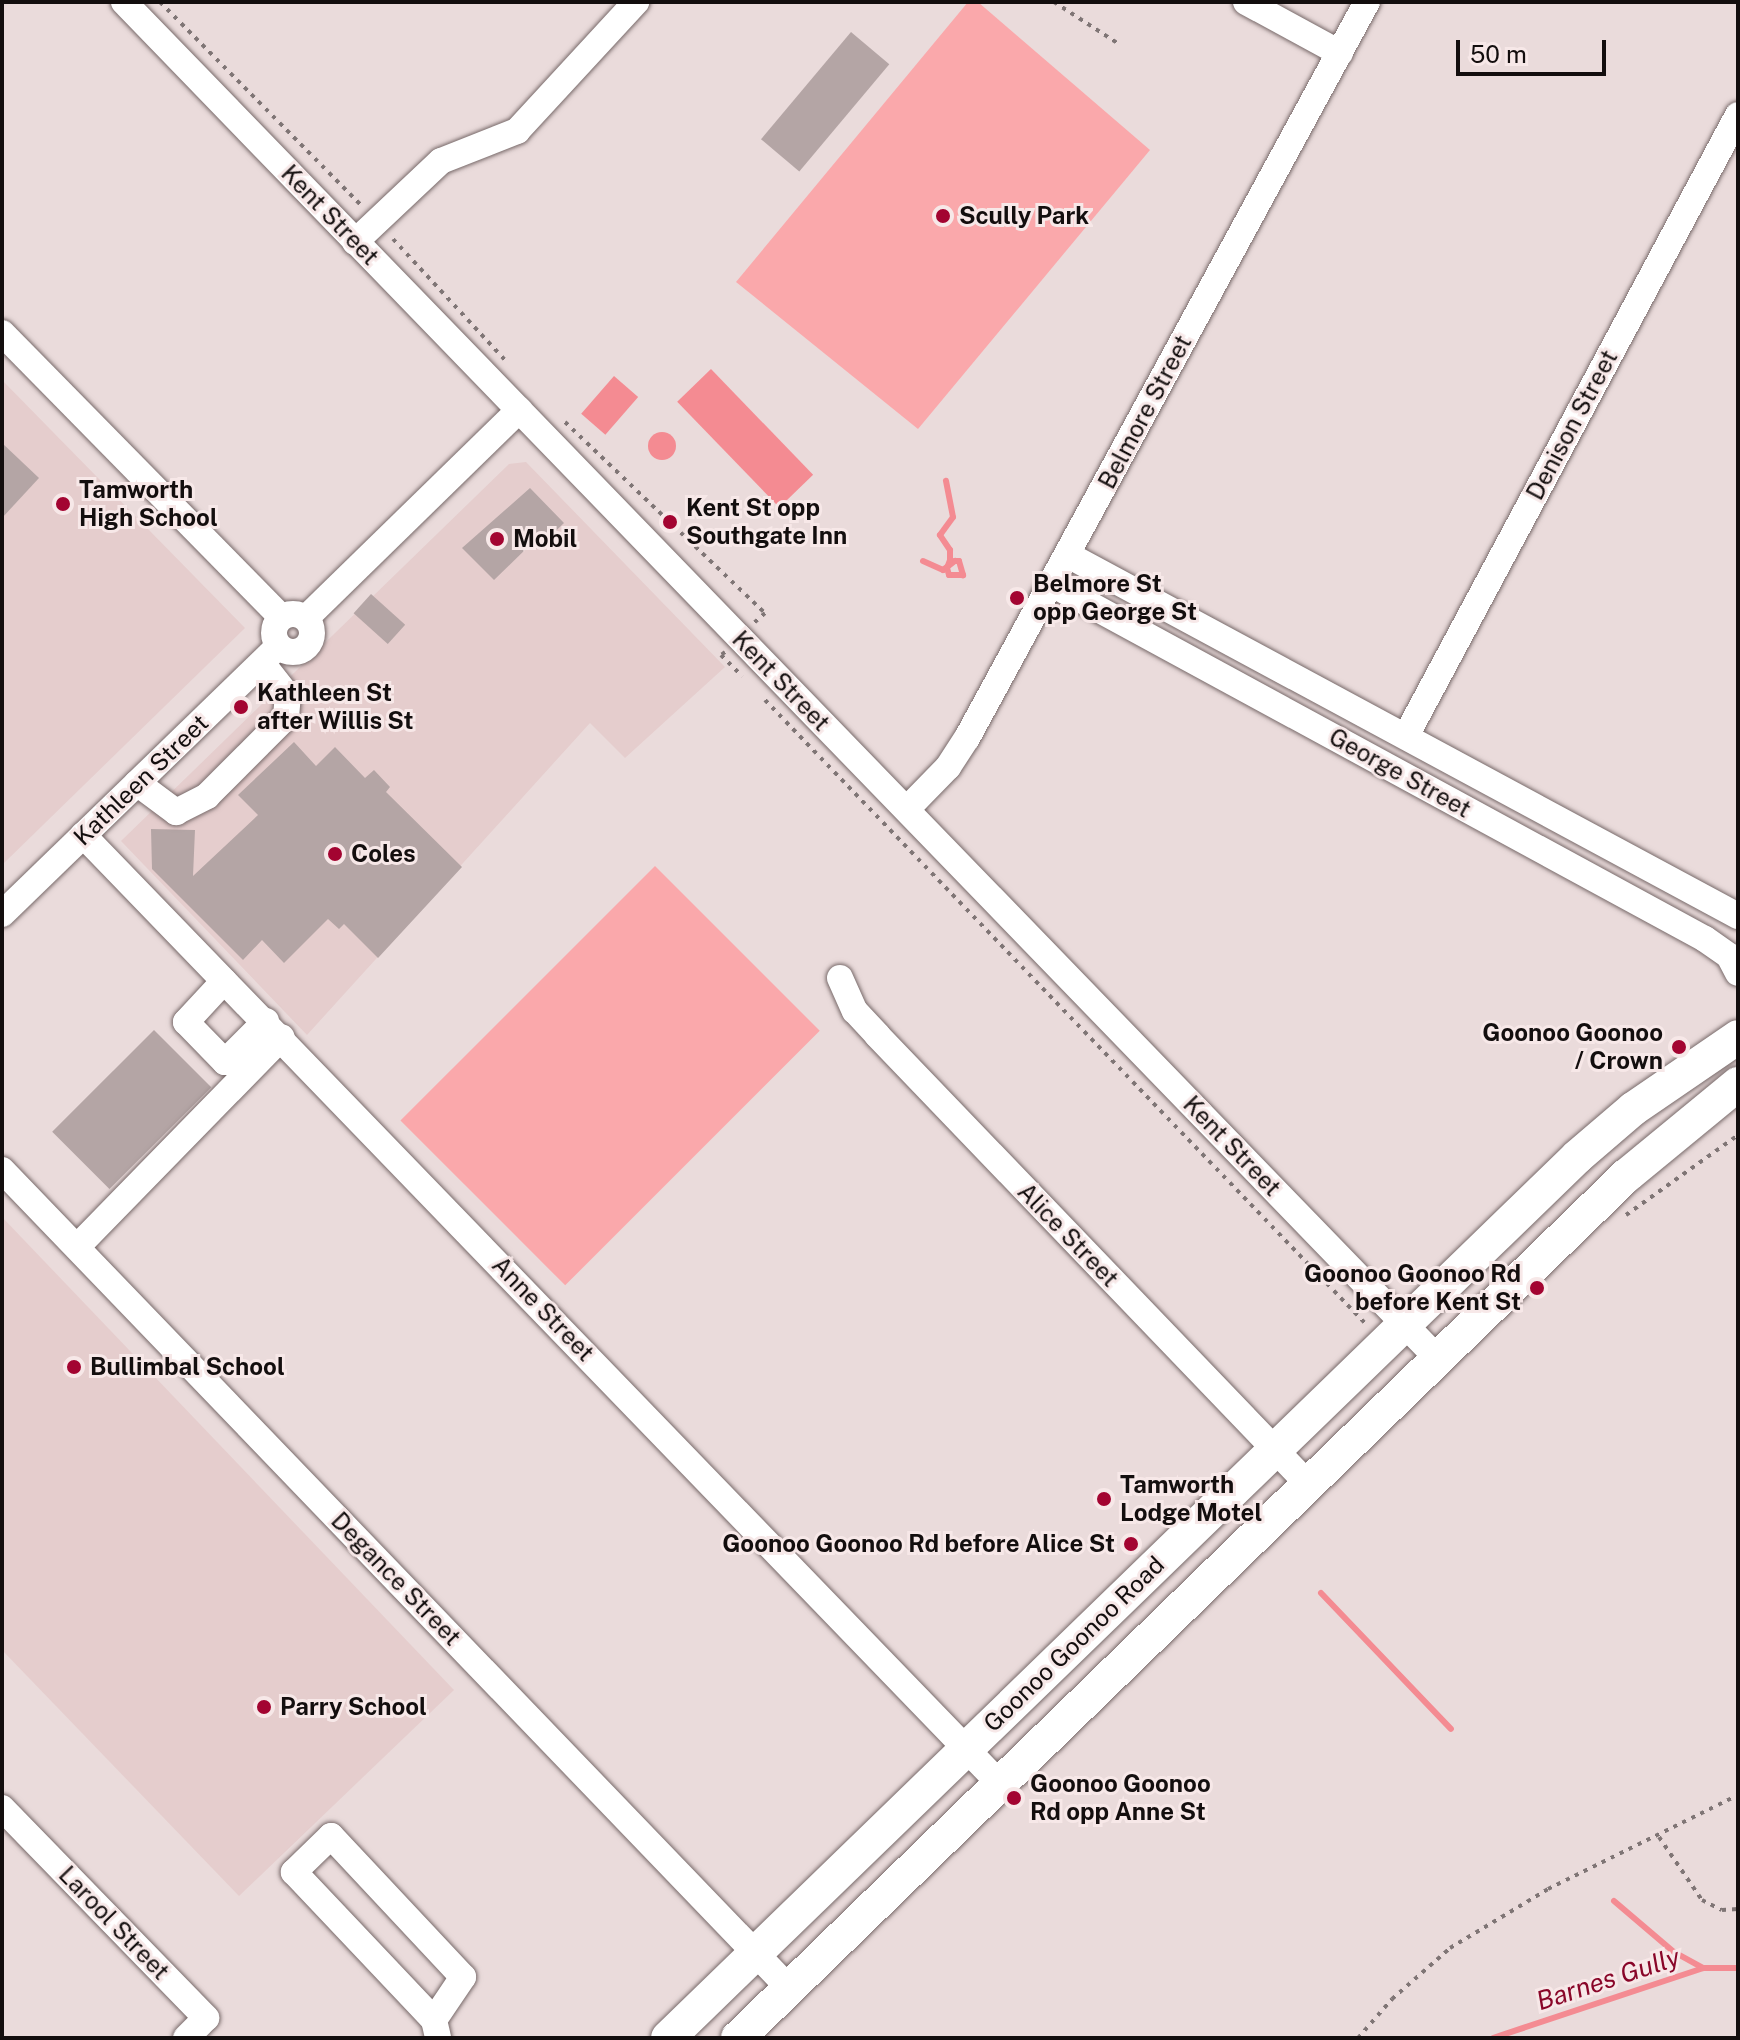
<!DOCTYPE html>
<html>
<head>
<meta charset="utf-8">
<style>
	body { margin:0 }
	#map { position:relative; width:1740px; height:2040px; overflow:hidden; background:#eadbdb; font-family:"Public Sans",sans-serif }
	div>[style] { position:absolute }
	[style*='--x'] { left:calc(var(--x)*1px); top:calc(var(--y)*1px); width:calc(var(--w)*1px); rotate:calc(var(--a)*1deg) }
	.built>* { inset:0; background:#e5cdcd }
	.green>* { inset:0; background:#faa8ab; transform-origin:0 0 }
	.water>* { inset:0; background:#f48b92; transform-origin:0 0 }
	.round { border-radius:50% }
	.stream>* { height:6px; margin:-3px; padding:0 3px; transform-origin:3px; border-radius:3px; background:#f48b92 }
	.building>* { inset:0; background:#b4a5a5; transform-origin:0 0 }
	.path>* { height:4px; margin-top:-2px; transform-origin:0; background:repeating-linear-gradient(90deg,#7f7575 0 4px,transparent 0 10px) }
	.roads { filter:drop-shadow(0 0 2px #776969) drop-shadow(0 0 2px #776969) }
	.minor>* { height:26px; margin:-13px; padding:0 13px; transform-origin:13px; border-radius:13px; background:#fff }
	.minor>.ring { margin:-13px; padding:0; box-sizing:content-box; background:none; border:26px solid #fff; border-radius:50% }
	.major>* { height:34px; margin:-17px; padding:0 17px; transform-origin:17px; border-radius:17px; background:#fff }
	.dots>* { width:22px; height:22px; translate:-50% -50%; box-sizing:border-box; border:4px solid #f7e8e8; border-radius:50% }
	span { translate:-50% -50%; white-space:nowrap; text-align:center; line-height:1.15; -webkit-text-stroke:6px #f7e8e8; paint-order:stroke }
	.street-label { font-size:24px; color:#130e0e }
	.poi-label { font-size:24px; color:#130e0e; font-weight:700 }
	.left { translate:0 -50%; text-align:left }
	.right { translate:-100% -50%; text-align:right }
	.water-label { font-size:26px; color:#890629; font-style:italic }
	.frame { position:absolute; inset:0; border:4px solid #130e0e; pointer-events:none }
	.scale { position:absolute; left:1456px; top:40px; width:150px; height:36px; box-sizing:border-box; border:4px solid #130e0e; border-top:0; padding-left:10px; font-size:24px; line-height:28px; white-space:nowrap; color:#130e0e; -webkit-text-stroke:6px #f7e8e8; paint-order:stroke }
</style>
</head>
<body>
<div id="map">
	<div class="built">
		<i style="clip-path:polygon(2px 380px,245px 628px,2px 865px)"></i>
		<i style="clip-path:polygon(526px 462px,725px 667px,625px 758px,590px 723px,307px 1035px,121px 841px,509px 464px)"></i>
		<i style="clip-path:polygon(2px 1217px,454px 1690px,239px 1896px,2px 1650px)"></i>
	</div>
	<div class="green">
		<i style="clip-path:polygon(968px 2px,978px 2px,1150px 150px,918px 429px,736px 282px)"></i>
		<i style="left:655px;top:866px;width:233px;height:360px;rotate:45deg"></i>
	</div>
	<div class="water">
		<i style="left:711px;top:369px;width:147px;height:47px;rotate:46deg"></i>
		<i style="left:614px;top:376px;width:32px;height:50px;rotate:41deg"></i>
		<i class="round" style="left:648px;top:432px;width:28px;height:28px"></i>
	</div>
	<div class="stream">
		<i style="--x:923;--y:561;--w:22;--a:24"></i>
		<i style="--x:943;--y:570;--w:15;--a:-37"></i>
		<i style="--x:955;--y:561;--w:4;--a:0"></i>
		<i style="--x:959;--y:561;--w:15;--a:74"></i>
		<i style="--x:963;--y:575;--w:14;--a:180"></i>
		<i style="--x:949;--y:575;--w:7;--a:-106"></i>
		<i style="--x:947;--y:568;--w:9;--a:-69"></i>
		<i style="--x:950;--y:560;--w:10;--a:-90"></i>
		<i style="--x:950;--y:550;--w:18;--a:-124"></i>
		<i style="--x:940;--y:535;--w:22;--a:-54"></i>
		<i style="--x:953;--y:517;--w:37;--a:-101"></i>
		<i style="--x:1321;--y:1593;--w:188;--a:46.3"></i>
		<i style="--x:1614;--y:1901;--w:79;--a:40.4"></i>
		<i style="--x:1674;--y:1952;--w:33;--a:29"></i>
		<i style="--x:1493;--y:2038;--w:221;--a:-18.4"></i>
		<i style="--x:1703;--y:1968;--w:35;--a:0"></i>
	</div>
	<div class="building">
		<i style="left:851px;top:32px;width:50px;height:140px;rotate:40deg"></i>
		<i style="clip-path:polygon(2px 443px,39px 478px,2px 518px)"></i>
		<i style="clip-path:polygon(530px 488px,564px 523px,537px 549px,531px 544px,494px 580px,462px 548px)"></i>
		<i style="left:371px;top:594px;width:46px;height:26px;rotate:42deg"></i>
		<i style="clip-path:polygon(294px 742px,316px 766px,335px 747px,365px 778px,374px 770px,390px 787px,386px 792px,462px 867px,378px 958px,344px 924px,339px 929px,328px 919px,284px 963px,262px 940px,243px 960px,152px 869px,151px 829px,195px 830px,193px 876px,258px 815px,238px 795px)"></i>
		<i style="left:154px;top:1030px;width:81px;height:144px;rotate:45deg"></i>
	</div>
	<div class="path">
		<i style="--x:160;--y:2;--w:287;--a:45.3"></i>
		<i style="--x:1054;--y:2;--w:77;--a:32.9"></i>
		<i style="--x:393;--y:239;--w:166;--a:47.2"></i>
		<i style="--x:565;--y:422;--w:277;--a:43.7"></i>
		<i style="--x:765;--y:613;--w:15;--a:138"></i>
		<i style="--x:725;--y:652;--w:5;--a:143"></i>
		<i style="--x:721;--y:655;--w:30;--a:45"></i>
		<i style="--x:765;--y:700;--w:866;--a:46.08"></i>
		<i style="--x:1626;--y:1215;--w:138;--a:-35.5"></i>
		<i style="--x:1659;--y:1837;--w:76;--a:55.7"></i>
		<i style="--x:1702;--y:1900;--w:22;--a:27"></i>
		<i style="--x:1722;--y:1910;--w:16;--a:-4"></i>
		<i style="--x:1358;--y:2038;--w:52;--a:-48.9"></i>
		<i style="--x:1392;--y:1999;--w:77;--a:-41.3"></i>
		<i style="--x:1450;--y:1948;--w:114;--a:-31"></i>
		<i style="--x:1548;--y:1889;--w:212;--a:-26.3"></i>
	</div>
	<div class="roads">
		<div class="minor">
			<i style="--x:124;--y:2;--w:1889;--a:45.92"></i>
			<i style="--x:1246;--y:2;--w:107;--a:28.5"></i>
			<i style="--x:355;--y:242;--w:118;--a:-43.3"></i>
			<i style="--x:441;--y:161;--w:82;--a:-21.5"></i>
			<i style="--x:517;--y:131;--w:176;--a:-47.3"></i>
			<i style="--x:2;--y:333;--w:398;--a:45.5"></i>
			<i style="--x:1068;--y:555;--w:761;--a:28.32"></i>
			<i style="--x:1052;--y:584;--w:743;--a:28.53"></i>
			<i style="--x:1705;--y:939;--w:29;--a:35"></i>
			<i style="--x:1729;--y:956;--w:19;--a:62"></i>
			<i class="ring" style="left:274px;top:614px;width:12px;height:12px"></i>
			<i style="--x:306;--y:618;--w:298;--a:-44.3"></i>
			<i style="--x:1406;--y:736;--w:704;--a:-61.87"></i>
			<i style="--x:137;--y:783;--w:49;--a:36.6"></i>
			<i style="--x:176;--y:812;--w:35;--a:-27"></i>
			<i style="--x:207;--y:796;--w:112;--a:-45"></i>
			<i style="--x:286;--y:717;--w:21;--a:-85"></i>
			<i style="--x:288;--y:696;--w:42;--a:-128.2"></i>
			<i style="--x:907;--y:809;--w:59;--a:-45.7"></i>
			<i style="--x:948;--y:767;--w:35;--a:-57"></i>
			<i style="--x:967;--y:738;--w:838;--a:-61.48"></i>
			<i style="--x:83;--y:835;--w:1320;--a:45.98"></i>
			<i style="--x:2;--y:914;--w:385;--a:-44.1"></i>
			<i style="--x:840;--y:978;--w:36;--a:66"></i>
			<i style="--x:855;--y:1011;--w:33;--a:47"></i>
			<i style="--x:877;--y:1035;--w:622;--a:46.17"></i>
			<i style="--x:224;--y:981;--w:56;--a:132.8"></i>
			<i style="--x:186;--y:1022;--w:56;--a:45.7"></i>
			<i style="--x:225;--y:1062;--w:58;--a:-45"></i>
			<i style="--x:2;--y:1170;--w:1135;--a:46.11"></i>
			<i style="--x:77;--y:1247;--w:293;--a:-45.7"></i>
			<i style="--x:2;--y:1808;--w:293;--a:45.8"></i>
			<i style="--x:206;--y:2018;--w:28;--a:135"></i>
			<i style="--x:434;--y:2020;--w:52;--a:-56"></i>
			<i style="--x:463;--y:1977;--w:193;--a:-133.1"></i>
			<i style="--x:331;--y:1836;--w:52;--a:135.8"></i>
			<i style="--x:294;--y:1872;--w:204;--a:46.6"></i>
			<i style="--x:434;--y:2020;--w:18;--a:77"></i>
		</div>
		<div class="major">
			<i style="--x:668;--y:2038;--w:1266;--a:-44.1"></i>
			<i style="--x:1577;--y:1157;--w:74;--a:-40.6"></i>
			<i style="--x:1633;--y:1109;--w:127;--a:-34.4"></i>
			<i style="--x:738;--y:2038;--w:1238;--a:-44.15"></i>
			<i style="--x:1626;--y:1176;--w:145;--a:-39.4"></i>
		</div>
	</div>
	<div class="dots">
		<i style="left:943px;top:216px;background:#a30431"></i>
		<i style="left:63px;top:504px;background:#a30431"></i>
		<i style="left:670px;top:522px;background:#a30431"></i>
		<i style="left:497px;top:539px;background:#a30431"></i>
		<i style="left:1017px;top:598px;background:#a30431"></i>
		<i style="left:241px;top:707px;background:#a30431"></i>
		<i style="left:335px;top:854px;background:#a30431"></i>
		<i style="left:1679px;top:1047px;background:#a30431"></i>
		<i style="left:1537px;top:1288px;background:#a30431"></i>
		<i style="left:74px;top:1367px;background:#a30431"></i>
		<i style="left:1104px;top:1499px;background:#a30431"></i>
		<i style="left:1131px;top:1544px;background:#a30431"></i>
		<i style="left:264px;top:1707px;background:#a30431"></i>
		<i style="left:1014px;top:1798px;background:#a30431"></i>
	</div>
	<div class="street-label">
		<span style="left:330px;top:215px;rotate:46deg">Kent Street</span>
		<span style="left:1145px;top:412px;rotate:-62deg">Belmore Street</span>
		<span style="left:1572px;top:425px;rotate:-62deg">Denison Street</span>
		<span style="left:781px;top:681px;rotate:46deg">Kent Street</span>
		<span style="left:1400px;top:773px;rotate:29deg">George Street</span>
		<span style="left:141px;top:780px;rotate:-44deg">Kathleen Street</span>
		<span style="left:1232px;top:1146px;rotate:46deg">Kent Street</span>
		<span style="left:1068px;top:1235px;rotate:46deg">Alice Street</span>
		<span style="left:543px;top:1309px;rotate:46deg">Anne Street</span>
		<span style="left:396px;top:1579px;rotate:46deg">Degance Street</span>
		<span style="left:1074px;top:1644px;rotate:-44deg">Goonoo Goonoo Road</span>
		<span style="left:114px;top:1923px;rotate:46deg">Larool Street</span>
	</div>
	<div class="poi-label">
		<span class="left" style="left:959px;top:216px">Scully Park</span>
		<span class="left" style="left:79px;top:504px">Tamworth<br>High School</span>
		<span class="left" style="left:686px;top:522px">Kent St opp<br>Southgate Inn</span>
		<span class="left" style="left:513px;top:539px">Mobil</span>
		<span class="left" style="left:1033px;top:598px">Belmore St<br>opp George St</span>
		<span class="left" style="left:257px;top:707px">Kathleen St<br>after Willis St</span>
		<span class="left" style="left:351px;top:854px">Coles</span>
		<span class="right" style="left:1663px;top:1047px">Goonoo Goonoo<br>/ Crown</span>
		<span class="right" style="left:1521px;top:1288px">Goonoo Goonoo Rd<br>before Kent St</span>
		<span class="left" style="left:90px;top:1367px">Bullimbal School</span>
		<span class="left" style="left:1120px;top:1499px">Tamworth<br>Lodge Motel</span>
		<span class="right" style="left:1115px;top:1544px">Goonoo Goonoo Rd before Alice St</span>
		<span class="left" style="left:280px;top:1707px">Parry School</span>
		<span class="left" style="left:1030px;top:1798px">Goonoo Goonoo<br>Rd opp Anne St</span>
	</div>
	<div class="water-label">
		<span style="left:1608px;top:1979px;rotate:-18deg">Barnes Gully</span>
	</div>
	<div class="frame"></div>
	<div class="scale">50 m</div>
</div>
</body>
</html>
